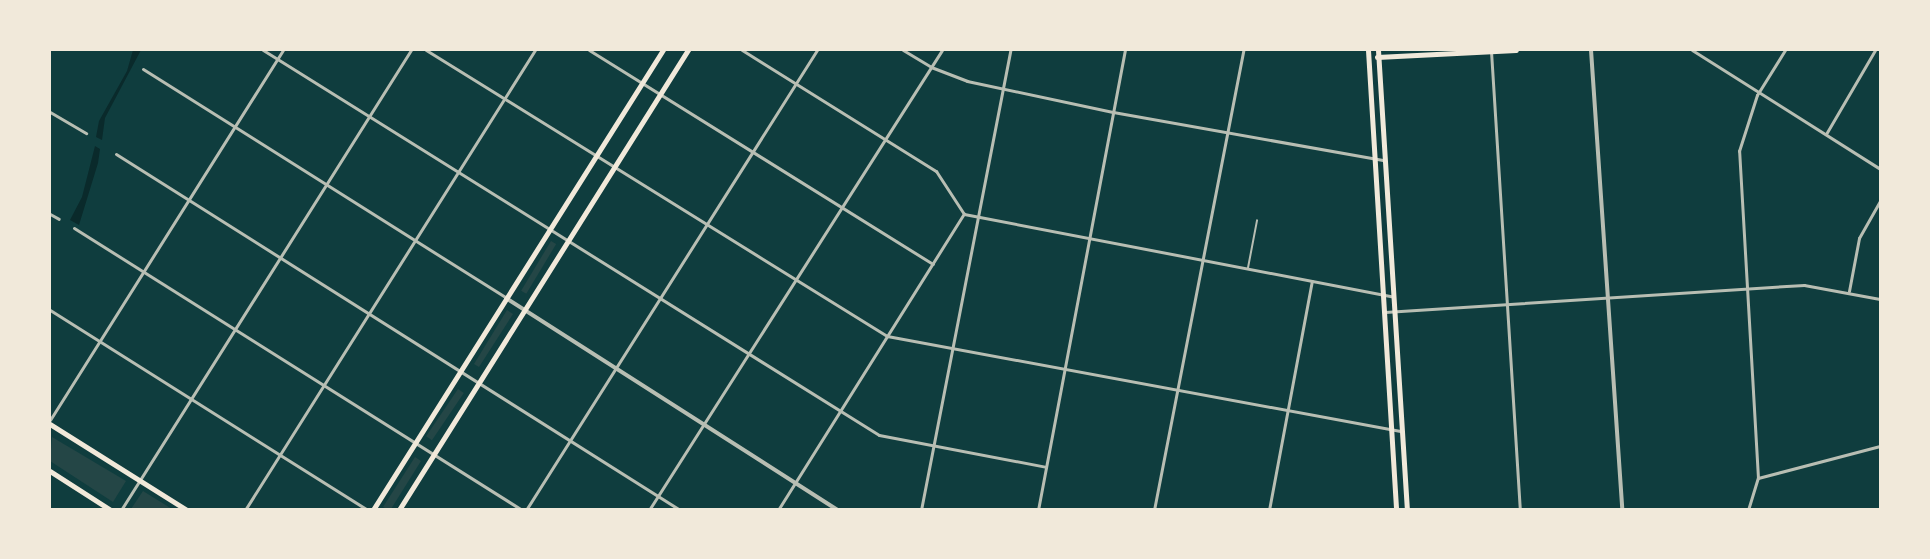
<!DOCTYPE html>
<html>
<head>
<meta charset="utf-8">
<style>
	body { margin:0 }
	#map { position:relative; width:1930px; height:559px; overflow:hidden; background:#0f3d3e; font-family:"Space Grotesk",sans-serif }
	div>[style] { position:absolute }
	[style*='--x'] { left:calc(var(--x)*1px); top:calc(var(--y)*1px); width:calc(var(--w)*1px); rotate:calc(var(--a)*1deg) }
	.green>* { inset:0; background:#244646; transform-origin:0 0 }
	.water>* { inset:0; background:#0a2a2b }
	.service>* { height:1.5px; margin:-0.75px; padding:0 0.75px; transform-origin:0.75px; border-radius:0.75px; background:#b8beb3 }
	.minor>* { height:3px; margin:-1.5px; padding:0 1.5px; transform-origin:1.5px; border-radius:1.5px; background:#b8beb3 }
	.tertiary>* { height:4px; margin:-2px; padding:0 2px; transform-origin:2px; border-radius:2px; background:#b8beb3 }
	.secondary>* { height:4.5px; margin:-2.25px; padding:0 2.25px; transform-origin:2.25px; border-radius:2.25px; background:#f1e9da }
	.primary>* { height:5px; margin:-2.5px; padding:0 2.5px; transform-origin:2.5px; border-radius:2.5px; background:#f1e9da }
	span { translate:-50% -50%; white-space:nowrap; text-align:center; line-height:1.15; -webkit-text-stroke:6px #f1e9da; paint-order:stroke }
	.frame { position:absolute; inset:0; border:51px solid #f1e9da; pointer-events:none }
</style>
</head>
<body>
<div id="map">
	<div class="green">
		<i style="left:551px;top:241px;width:6px;height:58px;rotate:31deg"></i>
		<i style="clip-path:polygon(507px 310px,513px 314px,479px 367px,474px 364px)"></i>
		<i style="left:458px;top:389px;width:7px;height:57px;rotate:34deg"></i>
		<i style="clip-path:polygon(52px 437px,126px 481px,113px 502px,50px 461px)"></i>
		<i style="clip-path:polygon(415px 457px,421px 461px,391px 509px,387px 509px,383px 507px)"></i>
		<i style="clip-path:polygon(143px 491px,172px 509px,131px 509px)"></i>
	</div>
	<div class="water">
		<i style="clip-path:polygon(133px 50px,141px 50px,105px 118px,102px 140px,96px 137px,99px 121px,127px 71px)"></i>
		<i style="clip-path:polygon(95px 146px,100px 149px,98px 163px,79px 225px,70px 220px,82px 197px)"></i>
	</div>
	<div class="service">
		<i style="--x:1248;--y:268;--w:48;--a:-79.2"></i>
	</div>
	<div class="minor">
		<i style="--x:263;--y:50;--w:726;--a:32.01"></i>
		<i style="--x:879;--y:435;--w:170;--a:10.8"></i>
		<i style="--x:426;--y:50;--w:543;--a:31.82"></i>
		<i style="--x:887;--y:336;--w:522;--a:10.49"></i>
		<i style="--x:589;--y:50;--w:405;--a:31.9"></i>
		<i style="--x:742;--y:50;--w:229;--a:32"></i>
		<i style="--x:936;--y:171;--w:51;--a:56.9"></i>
		<i style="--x:964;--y:214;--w:435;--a:10.9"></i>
		<i style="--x:903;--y:50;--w:33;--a:31"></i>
		<i style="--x:931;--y:67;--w:39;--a:21"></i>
		<i style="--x:967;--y:81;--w:149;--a:12"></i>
		<i style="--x:1113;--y:112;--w:274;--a:10.1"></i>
		<i style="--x:1692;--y:50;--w:222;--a:32.3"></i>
		<i style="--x:1491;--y:51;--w:460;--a:86.4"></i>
		<i style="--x:143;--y:69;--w:429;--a:32.2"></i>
		<i style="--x:50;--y:112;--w:42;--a:30.3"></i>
		<i style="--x:1826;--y:134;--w:97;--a:-59.7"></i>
		<i style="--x:116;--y:154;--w:667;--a:32.26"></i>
		<i style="--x:50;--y:214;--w:10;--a:29"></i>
		<i style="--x:74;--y:228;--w:529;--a:32.19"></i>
		<i style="--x:1849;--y:291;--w:54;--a:-79.3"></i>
		<i style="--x:1859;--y:238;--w:43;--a:-60.4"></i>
		<i style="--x:50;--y:310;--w:375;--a:32.2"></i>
		<i style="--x:1385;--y:312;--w:420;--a:-3.7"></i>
		<i style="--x:1804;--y:285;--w:77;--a:10.4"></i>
		<i style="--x:50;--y:420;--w:437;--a:-57.8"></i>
		<i style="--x:1758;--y:478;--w:126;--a:-14.7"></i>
		<i style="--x:121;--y:510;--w:544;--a:-57.77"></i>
		<i style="--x:245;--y:510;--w:544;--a:-57.77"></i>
		<i style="--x:526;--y:510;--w:544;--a:-57.68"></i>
		<i style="--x:649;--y:510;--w:545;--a:-57.5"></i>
		<i style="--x:778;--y:510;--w:350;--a:-57.9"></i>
		<i style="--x:921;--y:510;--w:469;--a:-79"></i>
		<i style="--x:1038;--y:510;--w:468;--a:-79.3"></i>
		<i style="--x:1154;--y:510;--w:469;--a:-79"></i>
		<i style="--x:1269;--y:510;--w:233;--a:-79.4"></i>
		<i style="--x:1748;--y:510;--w:34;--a:-73"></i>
		<i style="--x:1758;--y:478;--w:328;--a:-93.3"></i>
		<i style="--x:1739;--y:151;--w:59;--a:-72.2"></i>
		<i style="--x:1757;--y:95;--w:53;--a:-58.1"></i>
	</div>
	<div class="tertiary">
		<i style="--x:1591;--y:50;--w:461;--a:86.1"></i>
		<i style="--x:506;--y:298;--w:394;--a:32.6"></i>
	</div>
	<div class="secondary">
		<i style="--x:50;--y:424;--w:162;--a:32.1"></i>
		<i style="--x:50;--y:471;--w:72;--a:32.6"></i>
		<i style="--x:373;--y:510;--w:544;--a:-57.77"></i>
		<i style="--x:399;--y:510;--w:543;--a:-57.86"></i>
	</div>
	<div class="primary">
		<i style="--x:1368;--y:50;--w:461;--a:86.5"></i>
		<i style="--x:1378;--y:50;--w:461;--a:86.4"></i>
		<i style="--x:1377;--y:57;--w:139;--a:-2.9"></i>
	</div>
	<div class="frame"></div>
</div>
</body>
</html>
